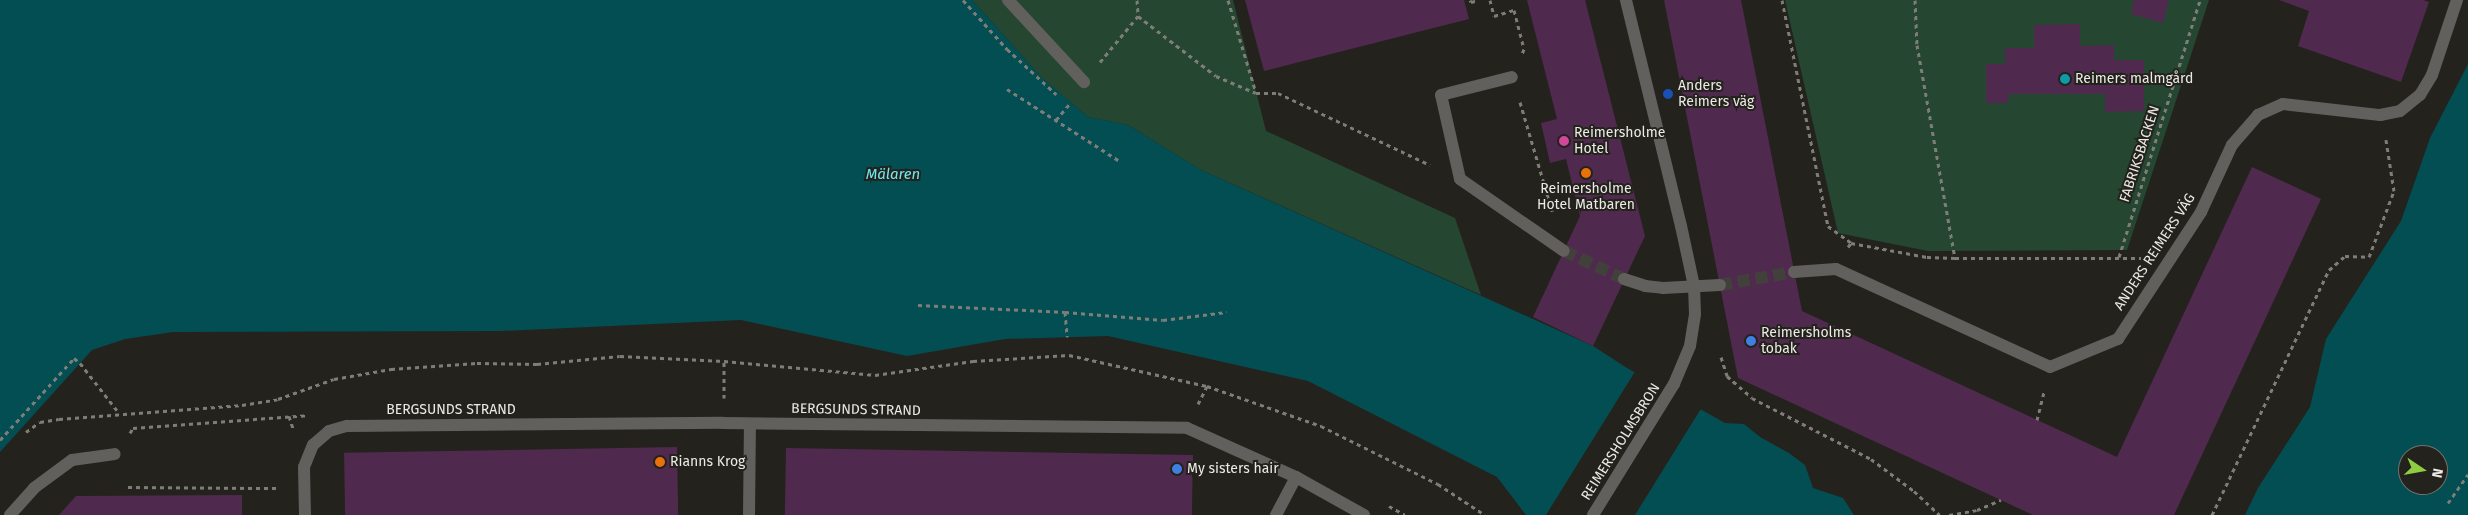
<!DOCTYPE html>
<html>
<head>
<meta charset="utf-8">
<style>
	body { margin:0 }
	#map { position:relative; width:2468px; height:515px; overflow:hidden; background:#24221c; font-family:"Fira Sans",sans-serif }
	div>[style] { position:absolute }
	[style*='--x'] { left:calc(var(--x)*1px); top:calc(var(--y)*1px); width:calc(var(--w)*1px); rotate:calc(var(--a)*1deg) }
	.green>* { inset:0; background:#254732 }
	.water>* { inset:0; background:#034e53 }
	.pier>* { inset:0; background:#24221c }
	.building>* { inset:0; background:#50294f; transform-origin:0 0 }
	.street-tunnel>* { height:12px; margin-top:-6px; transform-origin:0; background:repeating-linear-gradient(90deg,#42403a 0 12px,transparent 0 18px) }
	.path>* { height:3px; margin-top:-1.5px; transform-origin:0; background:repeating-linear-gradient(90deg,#7f7d77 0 4px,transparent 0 8px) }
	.lane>* { height:12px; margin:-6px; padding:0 6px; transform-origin:6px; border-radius:6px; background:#62605d }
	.street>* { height:12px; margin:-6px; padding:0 6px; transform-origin:6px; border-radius:6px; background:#62605d }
	.dots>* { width:14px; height:14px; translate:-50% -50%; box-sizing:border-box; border:2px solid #24221c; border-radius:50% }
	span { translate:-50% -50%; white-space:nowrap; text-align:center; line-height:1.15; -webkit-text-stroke:4px #24221c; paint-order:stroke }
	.poi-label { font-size:14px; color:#ebeae5 }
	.left { translate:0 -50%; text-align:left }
	.street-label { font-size:14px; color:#ebeae5 }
	.water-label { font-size:15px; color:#6de9f3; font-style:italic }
	.north { position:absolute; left:2398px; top:445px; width:50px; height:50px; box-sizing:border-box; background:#24221c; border:1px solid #74726c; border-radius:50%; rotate:102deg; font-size:14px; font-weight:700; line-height:20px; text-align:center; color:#ebeae5 }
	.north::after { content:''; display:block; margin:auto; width:18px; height:22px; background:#90cd40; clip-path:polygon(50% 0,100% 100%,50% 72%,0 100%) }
</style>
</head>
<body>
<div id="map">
	<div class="green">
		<i style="clip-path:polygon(972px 0,1233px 0,1266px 131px,1455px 218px,1481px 295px,1201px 170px,1128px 125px,1088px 117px,1044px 80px)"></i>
		<i style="clip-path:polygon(1785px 0,2209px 0,2127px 250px,1928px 251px,1838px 233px)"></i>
	</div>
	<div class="water">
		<i style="clip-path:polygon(0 0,972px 0,1044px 80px,1088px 117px,1128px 125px,1201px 170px,1593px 346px,1627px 368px,1725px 423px,1744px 424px,1760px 437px,1789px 453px,1805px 465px,1813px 488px,1843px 498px,1854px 515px,1526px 515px,1497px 477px,1308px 381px,1108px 336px,1005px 339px,907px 356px,741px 320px,500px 331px,173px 332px,125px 339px,92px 350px,0 452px)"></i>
		<i style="clip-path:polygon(evenodd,2468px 64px,2468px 515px,2245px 515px,2258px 488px,2310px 407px,2326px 339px,2401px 221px,2430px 138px,2468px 64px,2408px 455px,2438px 455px,2438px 485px,2408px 485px,2408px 455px)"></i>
	</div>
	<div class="pier">
		<i style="clip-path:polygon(1636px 370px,1702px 407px,1635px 515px,1546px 515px)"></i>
	</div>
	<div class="building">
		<i style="clip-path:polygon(1245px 0,1464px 0,1469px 19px,1264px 71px)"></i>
		<i style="clip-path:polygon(1527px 0,1585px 0,1645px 236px,1593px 346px,1533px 317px,1580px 216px,1566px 159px,1550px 163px,1541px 123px,1557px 119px)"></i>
		<i style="clip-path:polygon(1664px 0,1741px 0,1802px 311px,2117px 457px,2252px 167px,2321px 199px,2174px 515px,2033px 515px,1738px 378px)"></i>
		<i style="clip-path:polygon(2134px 0,2169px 0,2163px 23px,2131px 14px)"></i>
		<i style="clip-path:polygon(2279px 0,2423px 0,2429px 2px,2401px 82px,2298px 46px,2309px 11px)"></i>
		<i style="clip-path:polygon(2080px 24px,2080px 46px,2114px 45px,2114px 60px,2144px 60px,2144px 111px,2105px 112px,2105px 94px,2009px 94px,2008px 103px,1986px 103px,1986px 64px,2005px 64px,2005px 48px,2034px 48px,2034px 25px)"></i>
		<i style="left:677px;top:447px;width:68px;height:333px;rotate:89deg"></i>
		<i style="left:786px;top:448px;width:407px;height:67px;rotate:1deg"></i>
		<i style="clip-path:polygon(242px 495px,242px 515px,59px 515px,76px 496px)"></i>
	</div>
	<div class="street-tunnel">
		<i style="--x:1564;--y:251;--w:66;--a:25"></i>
		<i style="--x:1720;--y:285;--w:75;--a:-10"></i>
	</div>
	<div class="path">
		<i style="--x:963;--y:0;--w:66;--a:48.1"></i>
		<i style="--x:1007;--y:49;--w:67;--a:42.6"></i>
		<i style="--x:1137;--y:0;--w:16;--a:86"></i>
		<i style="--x:1228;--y:0;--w:97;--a:73.2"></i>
		<i style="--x:1256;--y:93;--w:22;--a:0"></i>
		<i style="--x:1278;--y:93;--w:168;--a:25.3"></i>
		<i style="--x:1470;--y:0;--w:2;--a:63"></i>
		<i style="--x:1471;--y:2;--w:8;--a:-14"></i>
		<i style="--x:1490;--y:0;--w:16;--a:76"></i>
		<i style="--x:1494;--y:16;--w:21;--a:-17"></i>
		<i style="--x:1514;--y:10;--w:40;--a:75.6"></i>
		<i style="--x:1524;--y:49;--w:5;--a:112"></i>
		<i style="--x:1782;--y:0;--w:231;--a:78.5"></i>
		<i style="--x:1828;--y:226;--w:29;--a:36"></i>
		<i style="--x:1915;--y:0;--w:45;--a:87.5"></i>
		<i style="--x:1917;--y:45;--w:216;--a:79.9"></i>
		<i style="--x:1100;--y:62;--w:60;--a:-50.4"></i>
		<i style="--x:1138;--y:16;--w:98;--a:37.6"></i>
		<i style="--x:1216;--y:76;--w:43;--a:23"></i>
		<i style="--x:1007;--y:89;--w:132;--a:32.6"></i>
		<i style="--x:1520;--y:102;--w:114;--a:73.6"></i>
		<i style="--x:1056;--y:120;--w:23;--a:-50"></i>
		<i style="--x:1848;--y:247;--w:5;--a:-53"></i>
		<i style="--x:1851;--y:243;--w:77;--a:10.4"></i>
		<i style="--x:1927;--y:257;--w:28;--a:2"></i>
		<i style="--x:1955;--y:258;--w:186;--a:0"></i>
		<i style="--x:2119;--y:257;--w:269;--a:-72.5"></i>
		<i style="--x:918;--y:305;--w:147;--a:2.7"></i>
		<i style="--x:1065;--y:312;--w:98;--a:4.7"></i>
		<i style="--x:1163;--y:320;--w:64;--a:-7.1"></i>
		<i style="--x:1065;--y:312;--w:25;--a:85"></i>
		<i style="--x:1721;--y:357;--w:20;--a:72"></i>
		<i style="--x:1727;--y:376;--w:33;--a:41"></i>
		<i style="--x:1752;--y:398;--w:134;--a:27.1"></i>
		<i style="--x:1871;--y:459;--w:54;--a:36.7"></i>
		<i style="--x:1914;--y:491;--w:35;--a:43"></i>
		<i style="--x:724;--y:398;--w:37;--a:-90"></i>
		<i style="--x:1198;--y:404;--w:20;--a:-63"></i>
		<i style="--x:289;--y:416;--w:13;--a:72"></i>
		<i style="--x:2037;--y:420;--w:30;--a:-76"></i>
		<i style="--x:26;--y:432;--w:17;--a:-36"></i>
		<i style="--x:40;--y:422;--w:19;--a:-9"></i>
		<i style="--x:59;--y:419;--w:184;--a:-4.4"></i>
		<i style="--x:242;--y:405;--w:36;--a:-9"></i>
		<i style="--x:278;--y:399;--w:59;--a:-19.7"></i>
		<i style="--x:334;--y:379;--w:58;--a:-10"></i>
		<i style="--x:391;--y:369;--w:86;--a:-4"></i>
		<i style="--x:477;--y:363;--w:60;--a:1"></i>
		<i style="--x:537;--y:364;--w:83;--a:-5.5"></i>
		<i style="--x:620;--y:356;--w:104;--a:2.8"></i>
		<i style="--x:724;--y:361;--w:152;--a:5.3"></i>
		<i style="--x:875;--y:375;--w:99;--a:-8.1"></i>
		<i style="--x:973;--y:361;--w:96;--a:-3.6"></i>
		<i style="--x:1069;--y:355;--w:141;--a:12.7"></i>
		<i style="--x:1207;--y:386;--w:121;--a:19.3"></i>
		<i style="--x:1321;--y:426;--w:131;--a:26.4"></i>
		<i style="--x:1438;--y:484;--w:56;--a:33.4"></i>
		<i style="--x:130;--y:433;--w:6;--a:-59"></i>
		<i style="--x:133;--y:428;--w:175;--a:-4.2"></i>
		<i style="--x:0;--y:440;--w:110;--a:-47.9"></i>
		<i style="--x:74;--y:358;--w:8;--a:40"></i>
		<i style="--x:80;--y:363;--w:63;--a:52"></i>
		<i style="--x:128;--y:487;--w:151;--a:0.4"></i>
		<i style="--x:2448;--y:503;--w:35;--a:-55"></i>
		<i style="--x:1389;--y:506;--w:18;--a:29"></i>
		<i style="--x:1949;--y:515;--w:28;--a:-10"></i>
		<i style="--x:1977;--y:510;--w:26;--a:-23"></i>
		<i style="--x:2212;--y:515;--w:272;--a:-64.5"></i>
		<i style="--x:2329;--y:270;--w:21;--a:-41"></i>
		<i style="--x:2345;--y:256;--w:24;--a:2"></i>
		<i style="--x:2369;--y:257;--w:71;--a:-69.3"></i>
		<i style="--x:2394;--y:191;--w:52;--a:-98.9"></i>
	</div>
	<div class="lane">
		<i style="--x:1460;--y:179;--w:86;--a:-102.7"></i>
		<i style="--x:1441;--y:95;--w:73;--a:-14.2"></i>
		<i style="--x:1276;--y:515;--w:43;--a:-62.2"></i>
	</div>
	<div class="street">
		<i style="--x:1008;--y:0;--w:112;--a:47.2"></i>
		<i style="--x:1460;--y:179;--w:126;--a:34.7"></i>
		<i style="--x:1794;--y:272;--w:42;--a:-4.1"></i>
		<i style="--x:1836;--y:269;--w:235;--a:24.6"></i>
		<i style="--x:2050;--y:367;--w:74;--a:-22.4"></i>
		<i style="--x:2118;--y:339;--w:152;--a:-56.8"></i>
		<i style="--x:2201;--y:212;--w:74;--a:-65.2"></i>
		<i style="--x:2232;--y:145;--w:40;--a:-49"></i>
		<i style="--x:2258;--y:115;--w:27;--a:-24"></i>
		<i style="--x:2283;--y:104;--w:98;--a:6.5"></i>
		<i style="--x:2380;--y:115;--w:20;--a:-11"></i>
		<i style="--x:2400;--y:111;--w:26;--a:-39"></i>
		<i style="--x:2420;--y:95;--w:23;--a:-59"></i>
		<i style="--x:2432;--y:75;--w:79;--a:-71.6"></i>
		<i style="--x:1624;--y:279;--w:22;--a:18"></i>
		<i style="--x:1645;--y:286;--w:18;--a:6"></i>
		<i style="--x:1663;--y:288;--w:57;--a:-3"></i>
		<i style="--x:10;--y:515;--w:36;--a:-48"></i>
		<i style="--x:34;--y:488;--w:47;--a:-36.4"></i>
		<i style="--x:72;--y:460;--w:43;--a:-7.9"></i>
		<i style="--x:305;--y:515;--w:48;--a:-91.2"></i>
		<i style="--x:304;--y:467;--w:24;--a:-68"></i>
		<i style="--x:313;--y:445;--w:21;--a:-41"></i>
		<i style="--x:329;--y:431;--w:19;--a:-16"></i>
		<i style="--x:347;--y:426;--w:376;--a:-0.5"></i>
		<i style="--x:723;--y:423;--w:464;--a:0.6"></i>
		<i style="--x:1187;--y:428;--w:120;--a:24.2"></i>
		<i style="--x:1296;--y:477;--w:78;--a:29.2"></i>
		<i style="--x:749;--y:515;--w:91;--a:-89.4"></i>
		<i style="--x:1593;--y:515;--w:154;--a:-58.3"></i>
		<i style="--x:1674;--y:384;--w:41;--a:-67.2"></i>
		<i style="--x:1690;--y:346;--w:32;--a:-81"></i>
		<i style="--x:1695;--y:314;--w:28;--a:-92"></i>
		<i style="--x:1694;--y:286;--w:61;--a:-102.2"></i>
		<i style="--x:1681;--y:226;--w:233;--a:-103.7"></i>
	</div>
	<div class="dots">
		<i style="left:2065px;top:79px;background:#0f9aa8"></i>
		<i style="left:1668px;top:94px;background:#1a4fb4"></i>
		<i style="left:1564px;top:141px;background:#d1479c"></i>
		<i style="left:1586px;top:173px;background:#e8710a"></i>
		<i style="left:1751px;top:341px;background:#3f7fe0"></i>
		<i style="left:660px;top:462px;background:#e8710a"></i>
		<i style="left:1177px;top:469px;background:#3f7fe0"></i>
	</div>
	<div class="poi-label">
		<span class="left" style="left:2075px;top:79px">Reimers malmgård</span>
		<span class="left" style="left:1678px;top:94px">Anders<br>Reimers väg</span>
		<span class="left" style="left:1574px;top:141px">Reimersholme<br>Hotel</span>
		<span style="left:1586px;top:197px">Reimersholme<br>Hotel Matbaren</span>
		<span class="left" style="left:1761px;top:341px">Reimersholms<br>tobak</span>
		<span class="left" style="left:670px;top:462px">Rianns Krog</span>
		<span class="left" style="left:1187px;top:469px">My sisters hair</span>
	</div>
	<div class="street-label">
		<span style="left:2140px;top:154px;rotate:-72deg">FABRIKSBACKEN</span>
		<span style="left:2155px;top:252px;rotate:-57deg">ANDERS REIMERS VÄG</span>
		<span style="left:451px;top:410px">BERGSUNDS STRAND</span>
		<span style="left:856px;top:410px;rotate:1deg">BERGSUNDS STRAND</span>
		<span style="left:1621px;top:442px;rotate:-58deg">REIMERSHOLMSBRON</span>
	</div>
	<div class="water-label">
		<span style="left:893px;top:175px">Mälaren</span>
	</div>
	<div class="north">N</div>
</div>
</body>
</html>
